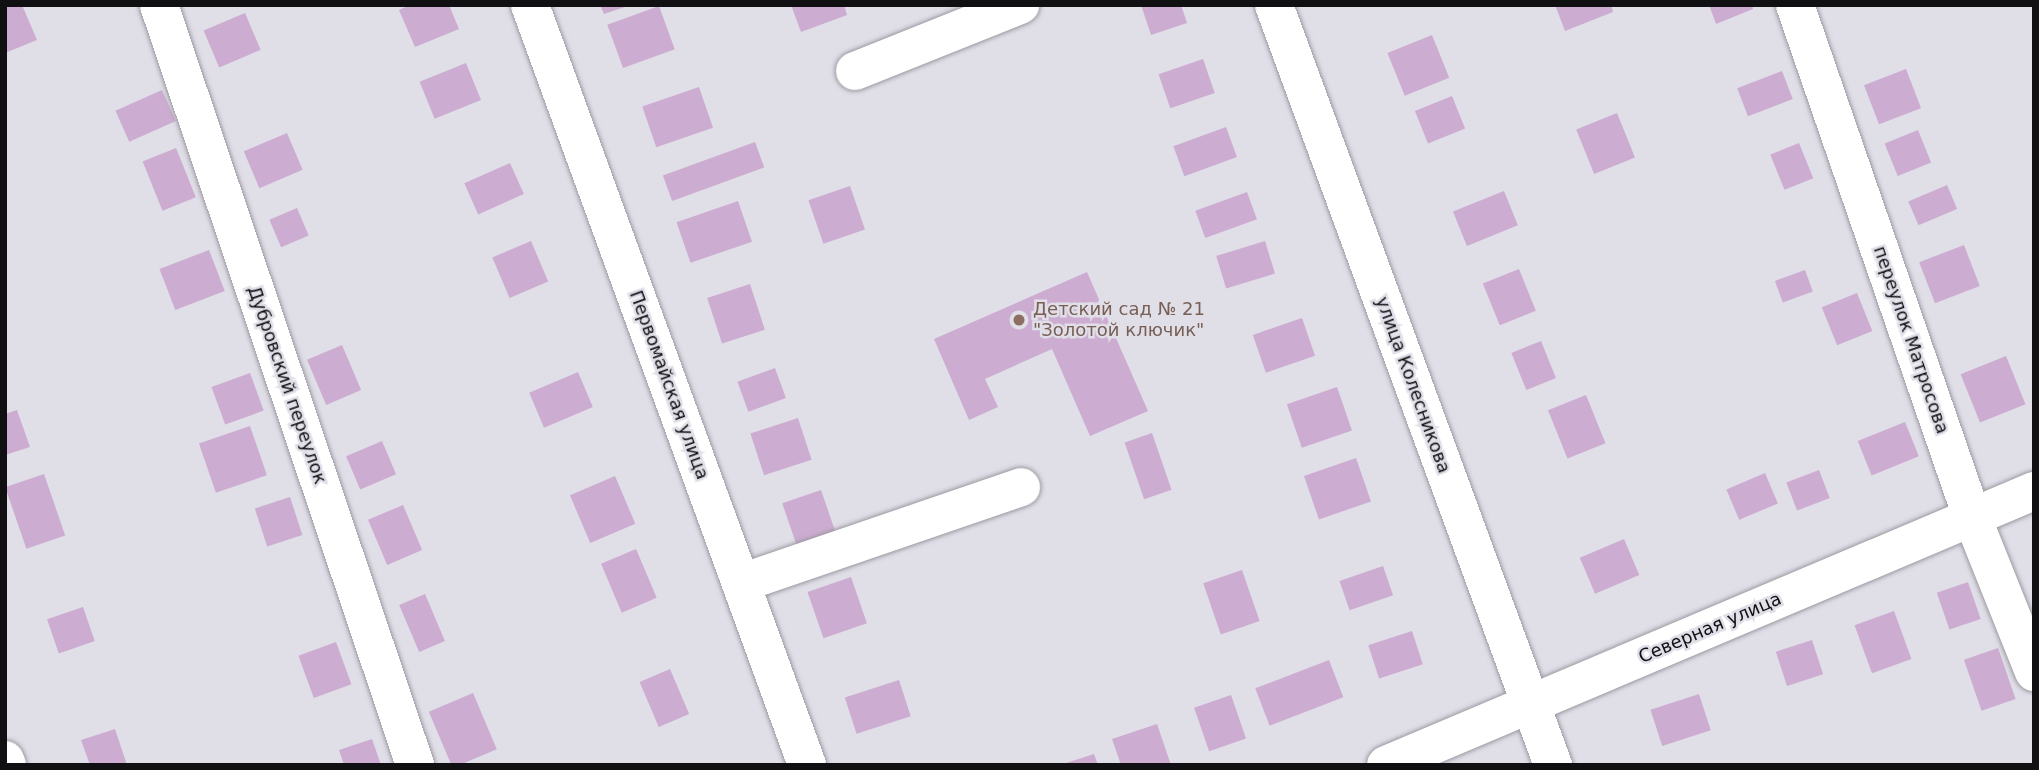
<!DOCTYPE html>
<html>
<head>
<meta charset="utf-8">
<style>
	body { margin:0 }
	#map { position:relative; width:2039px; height:770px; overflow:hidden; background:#e0dee7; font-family:"DejaVu Sans",sans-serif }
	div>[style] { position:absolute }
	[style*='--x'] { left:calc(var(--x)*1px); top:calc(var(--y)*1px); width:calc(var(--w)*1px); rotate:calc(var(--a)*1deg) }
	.building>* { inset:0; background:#cdacd2; transform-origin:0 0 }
	.roads { filter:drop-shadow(0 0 2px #9c99a2) drop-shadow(0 0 2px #9c99a2) }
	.minor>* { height:38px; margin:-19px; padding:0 19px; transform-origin:19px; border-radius:19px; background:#fff }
	.dots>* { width:19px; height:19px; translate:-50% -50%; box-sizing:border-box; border:4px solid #e0dee7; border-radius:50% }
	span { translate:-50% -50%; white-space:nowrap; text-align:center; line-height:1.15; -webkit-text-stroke:5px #e0dee7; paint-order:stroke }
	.education-label { font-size:18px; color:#785e54 }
	.left { translate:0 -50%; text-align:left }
	.street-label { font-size:18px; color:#100f12 }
	.frame { position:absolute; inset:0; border:7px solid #100f12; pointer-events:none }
</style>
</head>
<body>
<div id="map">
	<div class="building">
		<i style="clip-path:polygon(5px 5px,22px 5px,37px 40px,5px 53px)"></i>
		<i style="clip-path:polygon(410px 5px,449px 5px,459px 29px,415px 47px,399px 10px)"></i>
		<i style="clip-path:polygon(600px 5px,627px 5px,628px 6px,604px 14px)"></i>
		<i style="clip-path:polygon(791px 5px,844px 5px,847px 15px,801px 32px)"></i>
		<i style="clip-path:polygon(1141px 5px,1181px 5px,1187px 23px,1151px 35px)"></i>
		<i style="clip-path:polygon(1555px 5px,1611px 5px,1613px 12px,1565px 31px)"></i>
		<i style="clip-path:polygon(1709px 5px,1752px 5px,1753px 9px,1716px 24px)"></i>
		<i style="left:659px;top:6px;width:46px;height:55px;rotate:70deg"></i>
		<i style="left:245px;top:13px;width:40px;height:45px;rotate:67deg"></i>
		<i style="left:1432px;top:35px;width:46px;height:48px;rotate:68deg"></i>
		<i style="left:1203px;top:59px;width:36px;height:47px;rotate:71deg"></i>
		<i style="left:466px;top:63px;width:40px;height:50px;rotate:68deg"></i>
		<i style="left:1906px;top:69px;width:42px;height:45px;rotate:69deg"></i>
		<i style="left:1782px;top:71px;width:30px;height:48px;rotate:69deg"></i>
		<i style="left:699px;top:87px;width:43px;height:60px;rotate:71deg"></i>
		<i style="left:162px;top:90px;width:34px;height:51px;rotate:66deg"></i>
		<i style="left:1452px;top:96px;width:35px;height:40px;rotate:68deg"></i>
		<i style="left:1617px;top:113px;width:48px;height:44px;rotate:68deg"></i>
		<i style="left:1226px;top:127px;width:32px;height:56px;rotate:70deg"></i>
		<i style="left:1918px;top:130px;width:35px;height:36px;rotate:68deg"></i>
		<i style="left:287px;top:133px;width:40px;height:47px;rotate:67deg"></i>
		<i style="left:755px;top:142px;width:27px;height:98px;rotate:70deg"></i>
		<i style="left:1799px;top:143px;width:38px;height:31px;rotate:68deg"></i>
		<i style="left:176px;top:148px;width:53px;height:36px;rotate:68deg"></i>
		<i style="left:510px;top:163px;width:34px;height:50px;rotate:66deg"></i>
		<i style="left:1947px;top:185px;width:26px;height:42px;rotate:67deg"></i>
		<i style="left:850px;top:186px;width:46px;height:44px;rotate:71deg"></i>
		<i style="left:1504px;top:191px;width:37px;height:55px;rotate:68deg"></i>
		<i style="left:1247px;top:192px;width:29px;height:55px;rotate:70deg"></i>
		<i style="left:738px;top:201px;width:43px;height:65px;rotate:71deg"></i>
		<i style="left:297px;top:208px;width:30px;height:30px;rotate:67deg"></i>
		<i style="left:531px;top:241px;width:44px;height:42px;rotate:67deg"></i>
		<i style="left:1265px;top:241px;width:34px;height:51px;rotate:73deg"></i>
		<i style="left:1964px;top:245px;width:44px;height:48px;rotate:69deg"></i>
		<i style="left:209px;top:250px;width:44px;height:53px;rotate:69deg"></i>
		<i style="left:1519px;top:269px;width:45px;height:39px;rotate:68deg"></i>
		<i style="left:1805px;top:270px;width:23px;height:32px;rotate:70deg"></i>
		<i style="clip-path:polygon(1087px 272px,1148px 411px,1090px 436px,1052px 349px,985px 379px,998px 407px,969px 420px,934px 339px)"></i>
		<i style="left:750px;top:284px;width:48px;height:45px;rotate:72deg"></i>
		<i style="left:1857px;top:293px;width:41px;height:38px;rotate:68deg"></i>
		<i style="left:1302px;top:318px;width:40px;height:52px;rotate:71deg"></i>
		<i style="left:1541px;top:341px;width:40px;height:32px;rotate:68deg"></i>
		<i style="left:342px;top:345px;width:49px;height:38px;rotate:67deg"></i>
		<i style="left:2006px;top:356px;width:52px;height:49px;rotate:68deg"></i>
		<i style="left:775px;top:368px;width:32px;height:40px;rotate:70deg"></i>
		<i style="left:578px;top:372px;width:38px;height:53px;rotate:67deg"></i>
		<i style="left:250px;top:373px;width:40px;height:41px;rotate:70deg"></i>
		<i style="left:1337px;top:387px;width:46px;height:53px;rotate:71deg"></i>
		<i style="left:1586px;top:395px;width:52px;height:41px;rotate:68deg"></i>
		<i style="clip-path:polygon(17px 410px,30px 447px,5px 455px,5px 414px)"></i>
		<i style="left:798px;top:418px;width:44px;height:50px;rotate:72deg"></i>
		<i style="left:1905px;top:422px;width:37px;height:51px;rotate:68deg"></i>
		<i style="left:250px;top:426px;width:52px;height:54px;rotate:71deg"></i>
		<i style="left:1152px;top:433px;width:60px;height:29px;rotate:71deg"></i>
		<i style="left:382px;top:441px;width:36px;height:39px;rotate:67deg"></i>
		<i style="left:1356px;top:458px;width:46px;height:55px;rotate:71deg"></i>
		<i style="left:1819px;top:470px;width:30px;height:35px;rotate:69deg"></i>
		<i style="left:1765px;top:473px;width:33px;height:42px;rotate:67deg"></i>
		<i style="left:44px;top:474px;width:65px;height:41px;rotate:71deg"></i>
		<i style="left:615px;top:476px;width:52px;height:49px;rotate:67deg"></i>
		<i style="left:821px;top:490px;width:49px;height:41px;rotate:71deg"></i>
		<i style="left:290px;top:497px;width:40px;height:37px;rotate:72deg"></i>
		<i style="left:403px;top:505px;width:49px;height:38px;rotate:67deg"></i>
		<i style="left:1624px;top:539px;width:39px;height:48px;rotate:67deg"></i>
		<i style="left:636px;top:549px;width:53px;height:38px;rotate:67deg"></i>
		<i style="left:1383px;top:566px;width:31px;height:46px;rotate:71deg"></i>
		<i style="left:1242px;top:570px;width:54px;height:41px;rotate:71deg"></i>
		<i style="left:851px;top:577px;width:49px;height:46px;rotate:71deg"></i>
		<i style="left:1968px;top:582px;width:39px;height:33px;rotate:71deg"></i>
		<i style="left:425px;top:594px;width:51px;height:28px;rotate:67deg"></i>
		<i style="left:83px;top:607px;width:36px;height:38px;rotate:71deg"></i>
		<i style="left:1894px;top:611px;width:51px;height:42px;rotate:70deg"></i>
		<i style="left:1412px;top:631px;width:35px;height:46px;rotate:72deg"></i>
		<i style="left:1812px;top:640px;width:36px;height:38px;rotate:72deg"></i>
		<i style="left:336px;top:642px;width:45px;height:40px;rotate:70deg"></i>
		<i style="left:1998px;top:648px;width:54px;height:36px;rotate:71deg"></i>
		<i style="left:1329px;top:660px;width:40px;height:79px;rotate:69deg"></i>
		<i style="left:670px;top:669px;width:49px;height:33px;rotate:67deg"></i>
		<i style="left:899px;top:680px;width:38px;height:57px;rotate:72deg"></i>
		<i style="left:473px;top:693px;width:61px;height:48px;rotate:67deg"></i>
		<i style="left:1699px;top:694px;width:38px;height:51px;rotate:72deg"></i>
		<i style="left:1231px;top:695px;width:46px;height:39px;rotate:71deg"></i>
		<i style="clip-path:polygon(1157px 724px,1171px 765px,1121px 765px,1112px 739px)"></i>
		<i style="clip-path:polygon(115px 729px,127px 765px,90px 765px,81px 740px)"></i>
		<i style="clip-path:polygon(372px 739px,381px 765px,344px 765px,339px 750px)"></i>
		<i style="clip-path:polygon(1094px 754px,1098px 765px,1063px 765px,1063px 764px)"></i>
	</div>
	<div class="roads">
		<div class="minor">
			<i style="--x:159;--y:5;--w:802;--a:71.38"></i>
			<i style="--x:530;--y:5;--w:809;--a:69.97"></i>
			<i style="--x:1274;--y:5;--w:810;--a:69.84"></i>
			<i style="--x:1795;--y:5;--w:542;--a:70.93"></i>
			<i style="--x:1972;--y:517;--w:167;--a:68.2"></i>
			<i style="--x:855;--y:71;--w:178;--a:-21.8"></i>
			<i style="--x:741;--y:583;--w:296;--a:-18.9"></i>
			<i style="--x:5;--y:760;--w:5;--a:68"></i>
			<i style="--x:1386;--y:765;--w:704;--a:-22.92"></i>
		</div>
	</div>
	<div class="dots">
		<i style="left:1019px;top:320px;background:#8d6e63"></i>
	</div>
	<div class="education-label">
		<span class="left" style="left:1033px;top:320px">Детский сад № 21<br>"Золотой ключик"</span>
	</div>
	<div class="street-label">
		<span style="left:1911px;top:340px;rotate:71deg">переулок Матросова</span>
		<span style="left:287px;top:385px;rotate:71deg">Дубровский переулок</span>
		<span style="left:669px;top:385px;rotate:70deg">Первомайская улица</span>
		<span style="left:1413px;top:385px;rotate:70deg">улица Колесникова</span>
		<span style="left:1710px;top:628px;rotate:-23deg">Северная улица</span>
	</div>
	<div class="frame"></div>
</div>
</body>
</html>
